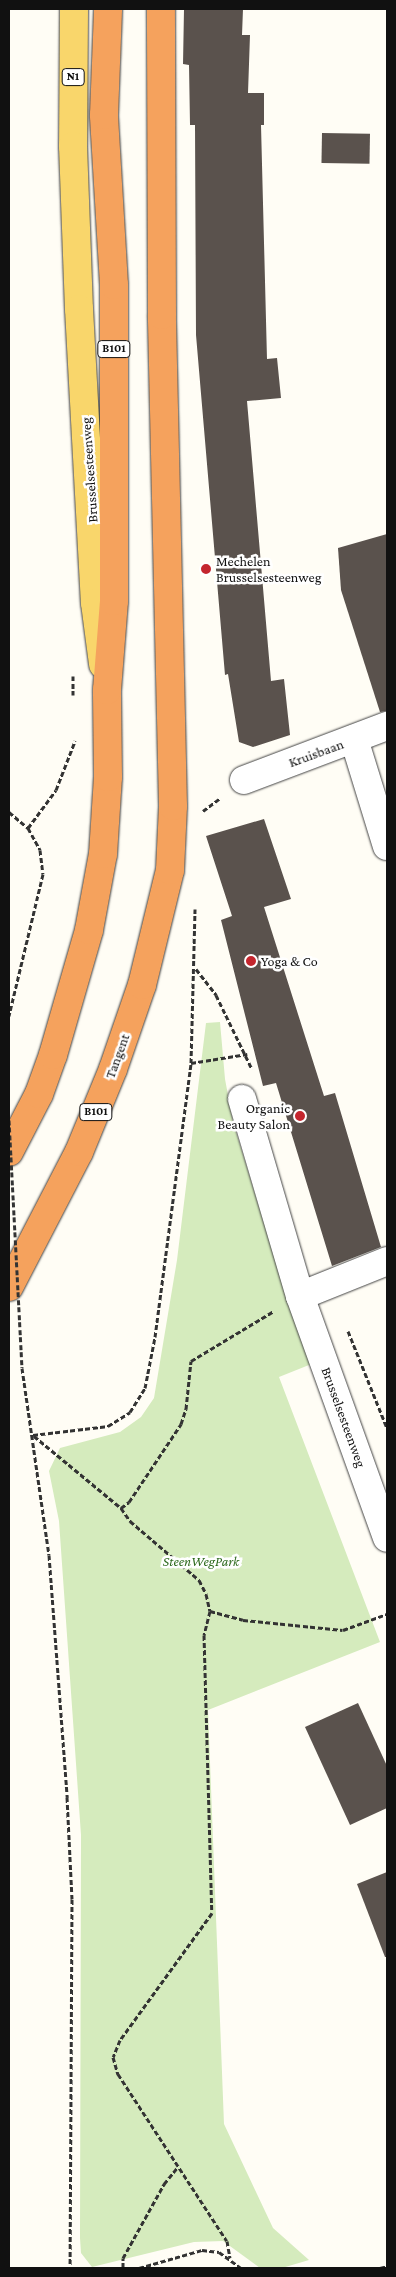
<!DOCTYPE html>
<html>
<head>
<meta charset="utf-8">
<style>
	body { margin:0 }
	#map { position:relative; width:396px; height:2277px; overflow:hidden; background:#fffdf5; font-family:"Crimson Pro",serif }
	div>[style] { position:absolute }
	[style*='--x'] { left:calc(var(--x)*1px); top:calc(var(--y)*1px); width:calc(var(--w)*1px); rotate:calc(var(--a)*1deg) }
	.green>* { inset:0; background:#d5ebbd }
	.building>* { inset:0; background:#5a524d; transform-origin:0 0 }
	.path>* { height:3px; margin-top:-1.5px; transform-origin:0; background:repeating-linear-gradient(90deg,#333 0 5px,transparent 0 7.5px) }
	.roads { filter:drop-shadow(0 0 1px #444) drop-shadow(0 0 1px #444) }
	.minor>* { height:28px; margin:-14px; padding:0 14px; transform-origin:14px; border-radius:14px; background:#fff }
	.major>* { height:28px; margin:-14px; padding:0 14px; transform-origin:14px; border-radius:14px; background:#f9d66b }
	.highway>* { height:28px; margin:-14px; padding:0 14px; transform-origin:14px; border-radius:14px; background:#f5a25d }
	.path-bridge>* { height:3px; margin-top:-1.5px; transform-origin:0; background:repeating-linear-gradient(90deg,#333 0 5px,transparent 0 7.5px) }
	.dots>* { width:14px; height:14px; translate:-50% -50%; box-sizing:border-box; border:2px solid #fff; border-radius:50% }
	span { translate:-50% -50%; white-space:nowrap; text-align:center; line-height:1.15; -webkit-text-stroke:5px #fff; paint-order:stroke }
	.shield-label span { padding:1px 4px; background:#fff; border:1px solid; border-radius:4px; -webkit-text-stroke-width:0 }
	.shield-label { font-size:12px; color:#111; font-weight:700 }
	.street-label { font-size:14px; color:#111 }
	.poi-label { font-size:14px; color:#111 }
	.left { translate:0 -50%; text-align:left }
	.right { translate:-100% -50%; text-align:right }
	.park-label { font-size:14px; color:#2f6b1f; font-style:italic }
	.frame { position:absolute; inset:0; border:10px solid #111; pointer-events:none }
</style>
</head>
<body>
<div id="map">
	<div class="green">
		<i style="clip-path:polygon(220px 1022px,225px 1079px,233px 1122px,260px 1210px,314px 1363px,279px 1377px,380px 1642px,208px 1710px,224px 2124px,273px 2228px,309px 2260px,282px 2268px,260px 2268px,223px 2241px,194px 2242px,92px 2267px,81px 2253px,80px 2238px,81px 1835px,59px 1521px,49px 1471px,60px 1448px,120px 1432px,141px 1417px,154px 1398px,177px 1260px,206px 1023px)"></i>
	</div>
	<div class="building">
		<i style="clip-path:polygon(184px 9px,243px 9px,242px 35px,250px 35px,248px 93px,264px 93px,264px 125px,261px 125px,267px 359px,277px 358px,281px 398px,247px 401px,271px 681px,284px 679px,290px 735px,253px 747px,239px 742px,228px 674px,225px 675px,196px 335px,195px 125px,190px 125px,189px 65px,183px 64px)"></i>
		<i style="left:322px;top:133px;width:48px;height:30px;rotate:1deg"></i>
		<i style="clip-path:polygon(387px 534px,387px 711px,380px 712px,341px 590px,338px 548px)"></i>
		<i style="clip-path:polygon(264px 819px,291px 899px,264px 907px,324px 1096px,335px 1093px,381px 1247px,332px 1266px,276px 1083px,263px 1086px,221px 920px,232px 916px,206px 836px)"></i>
		<i style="clip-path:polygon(358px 1703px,387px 1766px,387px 1808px,350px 1825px,305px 1727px)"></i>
		<i style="clip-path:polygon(387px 1872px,387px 1957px,385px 1957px,357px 1884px)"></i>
	</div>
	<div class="path">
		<i style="--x:73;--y:676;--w:19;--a:90"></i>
		<i style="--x:203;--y:811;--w:21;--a:-37"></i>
		<i style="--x:9;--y:812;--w:25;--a:40"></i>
		<i style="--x:28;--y:828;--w:25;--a:61"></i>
		<i style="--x:40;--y:850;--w:24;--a:83"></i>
		<i style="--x:43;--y:874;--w:146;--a:103.5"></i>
		<i style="--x:28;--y:828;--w:47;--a:-53.6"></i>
		<i style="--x:56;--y:790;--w:53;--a:-68.8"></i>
		<i style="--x:196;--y:969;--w:33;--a:52"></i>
		<i style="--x:216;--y:995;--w:82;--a:64.1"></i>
		<i style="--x:191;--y:1063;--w:57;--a:-9.1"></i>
		<i style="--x:348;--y:1331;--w:105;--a:68.1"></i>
		<i style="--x:22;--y:1368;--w:189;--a:81.8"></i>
		<i style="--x:49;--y:1555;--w:243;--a:85.7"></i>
		<i style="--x:67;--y:1797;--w:102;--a:87.2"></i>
		<i style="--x:72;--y:1899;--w:369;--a:90.3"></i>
		<i style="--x:33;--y:1435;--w:76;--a:-6.8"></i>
		<i style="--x:108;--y:1426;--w:26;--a:-32"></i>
		<i style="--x:130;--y:1412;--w:28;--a:-58"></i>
		<i style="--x:145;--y:1388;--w:52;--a:-78.9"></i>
		<i style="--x:155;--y:1337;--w:276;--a:-82.5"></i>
		<i style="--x:191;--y:1063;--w:154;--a:-88.5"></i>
		<i style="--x:34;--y:1436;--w:113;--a:39.6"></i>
		<i style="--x:121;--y:1508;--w:16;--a:55"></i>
		<i style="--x:130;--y:1521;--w:91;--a:40.5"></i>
		<i style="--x:199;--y:1580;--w:16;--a:63"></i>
		<i style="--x:206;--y:1594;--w:17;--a:77"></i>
		<i style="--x:210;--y:1611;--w:25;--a:104"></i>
		<i style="--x:204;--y:1635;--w:278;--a:88.4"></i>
		<i style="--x:212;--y:1913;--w:157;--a:125.9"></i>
		<i style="--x:120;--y:2040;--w:18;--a:112"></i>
		<i style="--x:113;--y:2057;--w:18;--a:74"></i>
		<i style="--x:118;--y:2074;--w:199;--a:56.9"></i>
		<i style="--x:227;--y:2241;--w:17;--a:80"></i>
		<i style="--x:121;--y:1508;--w:10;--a:-37"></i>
		<i style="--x:129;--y:1502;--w:94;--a:-56.3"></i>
		<i style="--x:181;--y:1424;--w:16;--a:-72"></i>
		<i style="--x:186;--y:1409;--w:48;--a:-84.1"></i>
		<i style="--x:191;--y:1361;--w:97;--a:-31.1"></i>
		<i style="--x:210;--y:1611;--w:34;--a:15"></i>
		<i style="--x:243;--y:1620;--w:100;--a:5.7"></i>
		<i style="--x:343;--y:1630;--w:47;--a:-20"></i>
		<i style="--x:123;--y:2268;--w:10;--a:-90"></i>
		<i style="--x:123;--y:2258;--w:85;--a:-61"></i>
		<i style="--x:164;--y:2184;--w:22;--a:-51"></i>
		<i style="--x:139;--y:2268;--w:66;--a:-15.9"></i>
		<i style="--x:202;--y:2250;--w:17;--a:7"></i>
		<i style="--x:219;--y:2252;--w:27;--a:36"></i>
		<i style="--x:380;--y:2268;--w:7;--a:-16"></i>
	</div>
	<div class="roads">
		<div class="minor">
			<i style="--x:354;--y:739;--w:112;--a:72.9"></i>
			<i style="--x:244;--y:780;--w:153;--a:-20.7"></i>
			<i style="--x:242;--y:1099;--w:205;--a:73.6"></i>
			<i style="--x:300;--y:1296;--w:257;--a:70.2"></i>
			<i style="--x:300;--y:1296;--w:94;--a:-21.9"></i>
		</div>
		<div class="major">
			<i style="--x:74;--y:9;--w:137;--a:90.4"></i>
			<i style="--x:73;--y:146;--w:163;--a:87.9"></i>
			<i style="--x:79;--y:309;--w:294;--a:86.9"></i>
			<i style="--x:95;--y:603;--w:62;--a:82.5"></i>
		</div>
		<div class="highway">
			<i style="--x:9;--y:1152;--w:65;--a:-62.7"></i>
			<i style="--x:39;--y:1094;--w:41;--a:-70.3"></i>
			<i style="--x:53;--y:1055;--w:130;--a:-73.9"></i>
			<i style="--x:89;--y:930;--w:77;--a:-79.6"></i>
			<i style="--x:103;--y:854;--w:77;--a:-86.3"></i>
			<i style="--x:108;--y:777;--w:87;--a:-90.7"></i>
			<i style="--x:107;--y:690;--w:89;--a:-85.5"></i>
			<i style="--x:114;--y:601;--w:316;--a:-90"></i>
			<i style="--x:114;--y:285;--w:170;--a:-93.4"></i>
			<i style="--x:104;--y:115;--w:106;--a:-87.8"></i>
			<i style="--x:9;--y:1287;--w:152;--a:-62.6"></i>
			<i style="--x:79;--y:1152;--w:90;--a:-67.7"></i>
			<i style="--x:113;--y:1069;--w:89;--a:-71"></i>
			<i style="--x:142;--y:985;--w:118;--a:-76.3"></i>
			<i style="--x:170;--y:870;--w:64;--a:-87.3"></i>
			<i style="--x:173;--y:806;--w:491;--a:-91.3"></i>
			<i style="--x:162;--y:315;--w:306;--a:-90.2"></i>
		</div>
	</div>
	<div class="path-bridge">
		<i style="--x:9;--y:1120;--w:248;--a:87"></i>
	</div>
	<div class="dots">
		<i style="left:206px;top:569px;background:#c4262e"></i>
		<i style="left:251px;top:961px;background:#c4262e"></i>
		<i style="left:300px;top:1116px;background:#c4262e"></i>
	</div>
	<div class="shield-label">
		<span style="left:73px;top:77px">N1</span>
		<span style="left:114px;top:349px">B101</span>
		<span style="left:96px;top:1112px">B101</span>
	</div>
	<div class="street-label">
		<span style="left:89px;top:470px;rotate:-94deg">Brusselsesteenweg</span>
		<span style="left:316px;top:753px;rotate:-20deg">Kruisbaan</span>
		<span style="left:117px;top:1056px;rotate:-70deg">Tangent</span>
		<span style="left:344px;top:1417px;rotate:70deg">Brusselsesteenweg</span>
	</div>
	<div class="poi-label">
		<span class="left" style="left:216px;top:569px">Mechelen<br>Brusselsesteenweg</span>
		<span class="left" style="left:261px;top:961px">Yoga &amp; Co</span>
		<span class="right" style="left:290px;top:1116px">Organic<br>Beauty Salon</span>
	</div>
	<div class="park-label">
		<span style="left:201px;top:1561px">SteenWegPark</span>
	</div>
	<div class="frame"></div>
</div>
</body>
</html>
